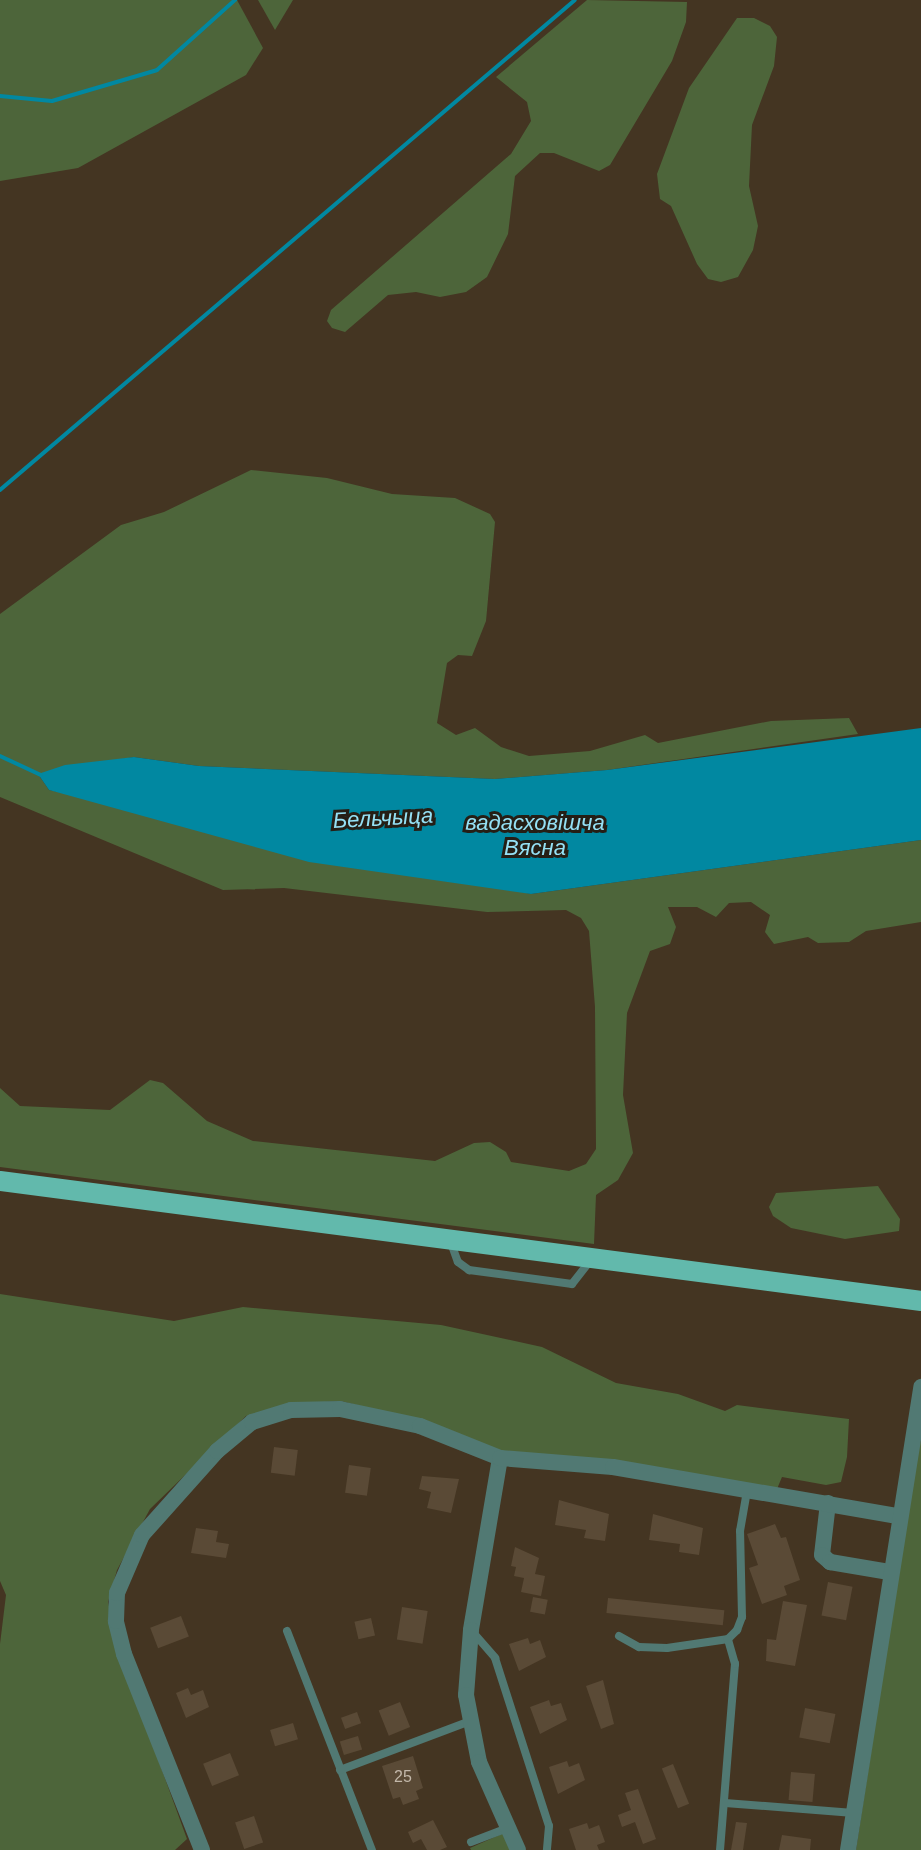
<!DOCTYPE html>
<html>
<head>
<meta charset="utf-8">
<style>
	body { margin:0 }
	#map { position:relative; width:921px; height:1850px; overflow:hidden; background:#443522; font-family:Helvetica,sans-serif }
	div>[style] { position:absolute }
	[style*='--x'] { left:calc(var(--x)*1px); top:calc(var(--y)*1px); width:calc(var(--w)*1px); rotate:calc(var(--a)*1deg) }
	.green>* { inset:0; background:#4d653a }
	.water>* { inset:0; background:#0188a1 }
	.stream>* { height:4px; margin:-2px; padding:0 2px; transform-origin:2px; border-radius:2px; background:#0188a1 }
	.building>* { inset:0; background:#5a4a36; transform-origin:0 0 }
	.lane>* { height:8px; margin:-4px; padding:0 4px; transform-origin:4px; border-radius:4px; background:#517973 }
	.street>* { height:16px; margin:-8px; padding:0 8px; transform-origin:8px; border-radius:8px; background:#517973 }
	.primary>* { height:20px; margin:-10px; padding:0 10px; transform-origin:10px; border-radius:10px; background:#62b9ac }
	span { translate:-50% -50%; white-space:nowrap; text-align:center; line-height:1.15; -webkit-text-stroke:6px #251e15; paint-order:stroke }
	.number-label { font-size:16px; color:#c3b8aa }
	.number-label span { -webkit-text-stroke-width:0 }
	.water-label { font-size:22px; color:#95e1f5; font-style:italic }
</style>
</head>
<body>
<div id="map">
	<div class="green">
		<i style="clip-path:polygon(0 0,237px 0,263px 48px,246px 75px,78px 168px,0 181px)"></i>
		<i style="clip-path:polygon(258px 0,293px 0,275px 30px)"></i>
		<i style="clip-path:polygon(587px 0,687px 2px,686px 22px,672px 61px,610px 165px,599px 171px,554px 153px,540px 153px,515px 176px,508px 234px,487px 277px,466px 292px,440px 297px,416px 292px,388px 295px,345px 332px,332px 328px,327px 321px,331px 310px,511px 154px,531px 121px,527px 102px,496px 77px)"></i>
		<i style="clip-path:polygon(737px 18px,754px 18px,770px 26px,777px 37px,774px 66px,752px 125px,749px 186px,758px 226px,753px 250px,738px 277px,721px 282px,708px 279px,697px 264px,671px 206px,660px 199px,657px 174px,689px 88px)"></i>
		<i style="clip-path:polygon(251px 470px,327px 478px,392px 494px,455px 498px,490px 514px,495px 522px,486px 621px,472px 656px,458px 655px,447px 663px,437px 723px,456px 735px,475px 728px,501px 747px,529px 756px,590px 751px,645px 735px,658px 743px,771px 721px,849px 718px,858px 734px,607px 770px,495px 779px,199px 766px,134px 757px,38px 774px,49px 790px,531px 894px,921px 840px,921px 922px,866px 931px,849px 942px,818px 943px,808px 937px,774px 944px,765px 932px,770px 915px,751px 902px,729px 903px,716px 917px,697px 907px,668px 907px,676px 927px,670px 944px,650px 951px,627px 1013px,623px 1095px,633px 1153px,618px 1180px,596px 1195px,594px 1244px,0 1167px,0 1088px,20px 1106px,110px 1110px,150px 1080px,163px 1083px,207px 1121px,253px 1141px,435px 1161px,474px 1143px,490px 1142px,506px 1152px,511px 1162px,569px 1171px,586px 1164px,596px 1149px,595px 1007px,589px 931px,581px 918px,566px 910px,487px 912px,284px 888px,223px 890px,0 797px,0 614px,121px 525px,164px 512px)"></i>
		<i style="clip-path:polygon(878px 1186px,900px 1219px,899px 1231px,845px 1239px,791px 1228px,773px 1216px,769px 1207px,776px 1193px)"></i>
		<i style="clip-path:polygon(0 1294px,174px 1321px,243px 1307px,441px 1325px,542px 1347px,616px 1383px,678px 1394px,725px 1411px,737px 1405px,849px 1419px,847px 1457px,841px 1482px,826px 1485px,782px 1477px,777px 1489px,500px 1453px,423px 1422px,341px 1401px,292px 1404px,246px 1416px,150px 1509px,117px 1570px,108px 1602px,120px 1655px,187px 1839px,175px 1850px,0 1850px,0 1644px,6px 1595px,0 1581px)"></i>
		<i style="clip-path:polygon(921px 1440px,921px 1850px,856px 1850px,916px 1456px)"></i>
		<i style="clip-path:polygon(504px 1833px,512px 1850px,471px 1850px,470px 1848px)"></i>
	</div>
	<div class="water">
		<i style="clip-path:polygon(921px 728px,921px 840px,531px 894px,309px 862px,49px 790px,38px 774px,65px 765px,134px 757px,199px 766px,495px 779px,607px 770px)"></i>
	</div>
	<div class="stream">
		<i style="--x:0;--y:96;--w:52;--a:5.5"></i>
		<i style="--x:52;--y:101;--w:109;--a:-16.4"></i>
		<i style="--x:157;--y:70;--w:105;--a:-41.9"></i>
		<i style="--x:0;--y:490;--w:755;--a:-40.44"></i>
		<i style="--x:0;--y:756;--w:45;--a:24.9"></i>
	</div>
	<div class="building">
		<i style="left:274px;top:1447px;width:24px;height:26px;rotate:7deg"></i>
		<i style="left:349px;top:1465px;width:22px;height:28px;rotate:8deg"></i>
		<i style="clip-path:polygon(422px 1476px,459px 1479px,451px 1513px,427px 1508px,431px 1492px,419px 1489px)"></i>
		<i style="clip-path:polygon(559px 1500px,609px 1514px,605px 1541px,584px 1538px,586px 1530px,555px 1525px)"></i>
		<i style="clip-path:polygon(653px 1514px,703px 1528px,699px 1555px,679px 1552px,680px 1544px,649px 1540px)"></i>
		<i style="clip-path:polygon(775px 1524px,781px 1538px,786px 1537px,800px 1580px,784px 1586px,787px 1595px,762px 1604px,749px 1568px,758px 1565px,747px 1534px)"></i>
		<i style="clip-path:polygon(196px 1528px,218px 1531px,216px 1542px,229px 1544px,226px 1558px,191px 1553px)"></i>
		<i style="clip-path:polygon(515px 1547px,539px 1558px,535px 1574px,545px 1576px,541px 1596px,521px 1592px,524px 1578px,514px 1576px,516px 1567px,511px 1566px)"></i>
		<i style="left:828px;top:1582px;width:25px;height:34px;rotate:11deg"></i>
		<i style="left:533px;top:1597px;width:15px;height:15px;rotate:11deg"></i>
		<i style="left:608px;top:1598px;width:117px;height:15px;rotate:6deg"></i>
		<i style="clip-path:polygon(783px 1601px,807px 1605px,795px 1666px,766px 1661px,767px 1639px,776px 1640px)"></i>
		<i style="left:402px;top:1607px;width:26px;height:33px;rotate:9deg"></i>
		<i style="left:181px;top:1616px;width:22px;height:33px;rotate:69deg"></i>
		<i style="left:371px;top:1618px;width:18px;height:17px;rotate:77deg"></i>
		<i style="clip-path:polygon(528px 1638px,530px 1644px,540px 1640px,546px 1657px,519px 1671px,509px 1644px)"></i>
		<i style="clip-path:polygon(603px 1680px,614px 1724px,601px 1729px,586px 1686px)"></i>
		<i style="clip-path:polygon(188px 1688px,191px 1695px,203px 1690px,209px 1707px,186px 1718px,176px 1693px)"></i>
		<i style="clip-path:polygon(549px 1700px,551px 1706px,561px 1703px,567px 1720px,540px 1734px,530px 1707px)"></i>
		<i style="left:400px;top:1702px;width:27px;height:23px;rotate:68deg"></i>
		<i style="left:805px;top:1708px;width:31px;height:30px;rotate:11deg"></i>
		<i style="left:357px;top:1712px;width:12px;height:17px;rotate:70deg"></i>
		<i style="left:293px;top:1723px;width:17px;height:24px;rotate:73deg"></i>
		<i style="left:358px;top:1736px;width:14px;height:19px;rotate:73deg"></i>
		<i style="left:230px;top:1753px;width:24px;height:29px;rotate:68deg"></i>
		<i style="clip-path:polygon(413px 1756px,423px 1788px,416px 1791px,419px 1799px,403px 1805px,400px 1797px,393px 1799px,382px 1766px)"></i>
		<i style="clip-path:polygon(567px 1761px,569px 1767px,579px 1763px,585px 1780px,558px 1794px,549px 1767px)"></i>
		<i style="left:673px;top:1764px;width:43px;height:12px;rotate:68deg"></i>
		<i style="left:791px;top:1772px;width:24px;height:28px;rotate:5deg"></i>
		<i style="clip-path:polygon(638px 1789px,656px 1839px,643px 1844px,635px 1822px,622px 1827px,618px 1815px,631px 1810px,625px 1793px)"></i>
		<i style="left:254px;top:1816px;width:28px;height:20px;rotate:71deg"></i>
		<i style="clip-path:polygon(433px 1820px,447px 1847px,440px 1850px,427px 1850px,421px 1839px,413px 1843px,408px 1832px)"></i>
		<i style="clip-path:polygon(736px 1822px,747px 1823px,743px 1850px,731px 1850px)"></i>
		<i style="clip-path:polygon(587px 1823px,589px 1829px,599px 1825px,605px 1842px,597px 1845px,599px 1850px,576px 1850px,569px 1829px)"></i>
		<i style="clip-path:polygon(782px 1835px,811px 1839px,810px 1850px,779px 1850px)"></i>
	</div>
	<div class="lane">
		<i style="--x:451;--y:1243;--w:20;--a:70"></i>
		<i style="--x:458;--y:1262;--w:14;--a:36"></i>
		<i style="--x:469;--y:1270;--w:104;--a:7.7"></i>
		<i style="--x:572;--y:1284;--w:28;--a:-52"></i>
		<i style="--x:471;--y:1630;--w:37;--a:49"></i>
		<i style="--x:495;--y:1658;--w:176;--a:72.2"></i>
		<i style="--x:549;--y:1826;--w:24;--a:95"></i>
		<i style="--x:287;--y:1631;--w:235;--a:68.8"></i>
		<i style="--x:619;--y:1636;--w:23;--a:29"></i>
		<i style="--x:639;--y:1647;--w:28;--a:2"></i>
		<i style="--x:667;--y:1648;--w:62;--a:-8.4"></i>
		<i style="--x:728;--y:1639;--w:13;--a:-45"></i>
		<i style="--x:737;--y:1630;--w:14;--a:-69"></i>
		<i style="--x:742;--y:1617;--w:86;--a:-91.3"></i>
		<i style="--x:740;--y:1531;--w:41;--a:-80.1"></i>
		<i style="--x:340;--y:1770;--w:137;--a:-20.6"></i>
		<i style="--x:725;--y:1803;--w:129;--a:4.4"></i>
		<i style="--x:471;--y:1842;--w:40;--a:-21"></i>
		<i style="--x:720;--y:1850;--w:187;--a:-85.4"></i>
		<i style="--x:735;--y:1664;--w:26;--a:-106"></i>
	</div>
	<div class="street">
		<i style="--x:500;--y:1458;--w:174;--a:99.6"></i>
		<i style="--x:471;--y:1630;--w:65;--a:94.4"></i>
		<i style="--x:466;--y:1695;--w:68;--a:79"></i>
		<i style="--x:479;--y:1762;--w:96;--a:66.1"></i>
		<i style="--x:828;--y:1503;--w:52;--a:96.6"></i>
		<i style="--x:822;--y:1555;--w:11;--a:41"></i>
		<i style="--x:830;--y:1562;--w:60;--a:9.6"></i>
		<i style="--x:202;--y:1850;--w:211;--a:-111.7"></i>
		<i style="--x:124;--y:1654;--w:34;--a:-104"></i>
		<i style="--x:116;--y:1621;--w:28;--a:-88"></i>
		<i style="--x:117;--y:1593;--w:63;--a:-66.7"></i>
		<i style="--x:142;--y:1535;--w:113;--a:-48.2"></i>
		<i style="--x:217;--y:1451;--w:45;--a:-39.6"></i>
		<i style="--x:252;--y:1422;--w:41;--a:-17.1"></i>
		<i style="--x:291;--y:1410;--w:49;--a:-1.2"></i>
		<i style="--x:340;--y:1409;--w:82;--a:12"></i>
		<i style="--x:420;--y:1426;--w:86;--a:21.8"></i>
		<i style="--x:500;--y:1458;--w:113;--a:4.6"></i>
		<i style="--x:613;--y:1467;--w:289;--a:9.8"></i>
		<i style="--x:848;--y:1850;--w:469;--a:-81"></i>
	</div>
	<div class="primary">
		<i style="--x:0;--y:1181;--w:929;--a:7.42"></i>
	</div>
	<div class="number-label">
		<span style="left:403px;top:1777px">25</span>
	</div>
	<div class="water-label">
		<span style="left:383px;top:818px;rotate:-3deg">Бельчыца</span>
		<span style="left:535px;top:835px">вадасховішча<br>Вясна</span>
	</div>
</div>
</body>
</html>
